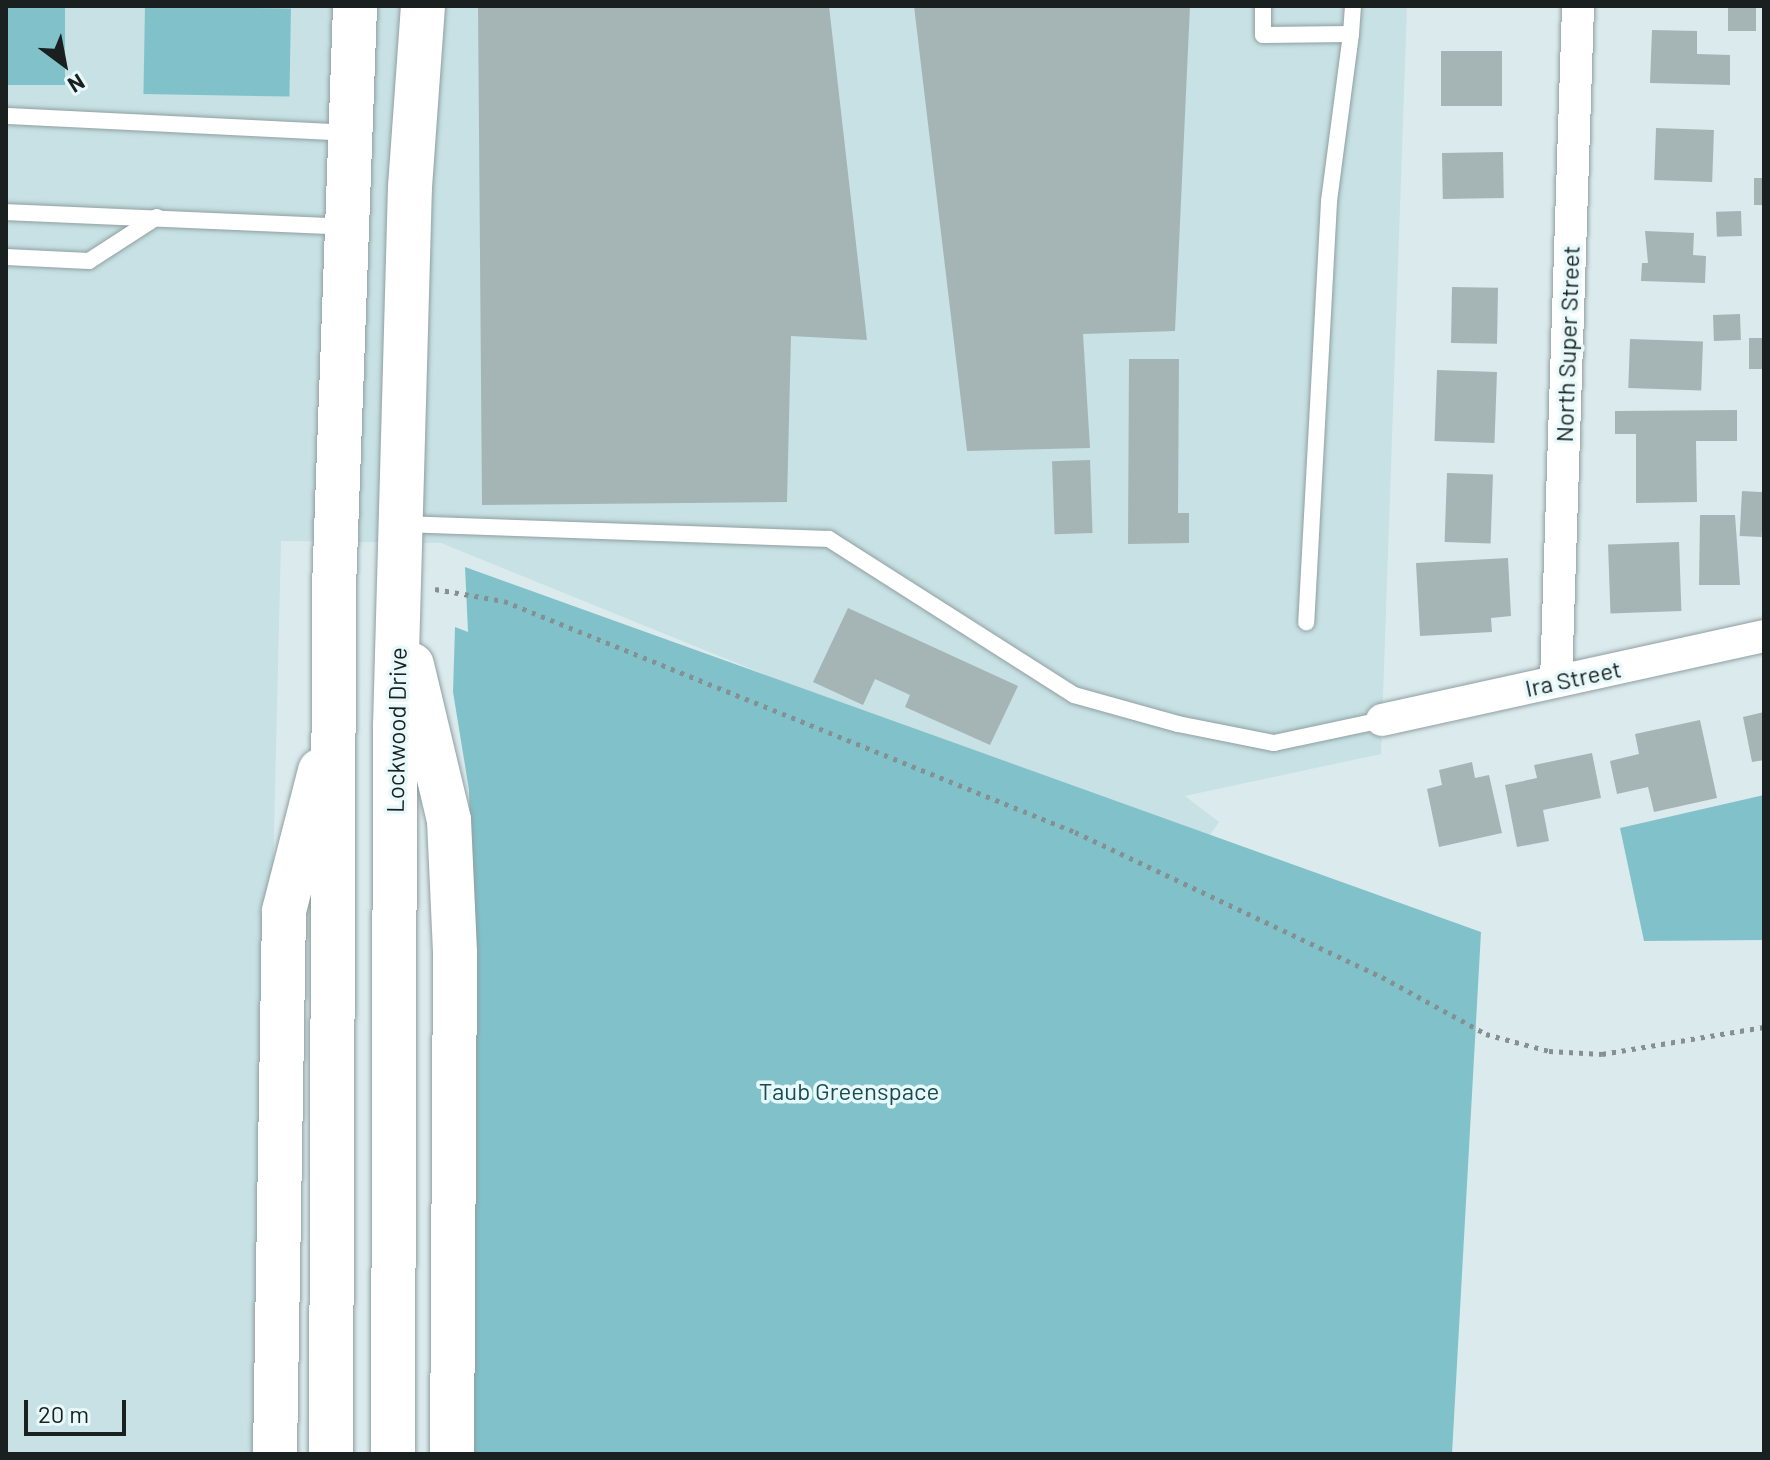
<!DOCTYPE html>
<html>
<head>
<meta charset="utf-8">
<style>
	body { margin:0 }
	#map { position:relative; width:1770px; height:1460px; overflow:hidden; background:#dbebed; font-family:Barlow,sans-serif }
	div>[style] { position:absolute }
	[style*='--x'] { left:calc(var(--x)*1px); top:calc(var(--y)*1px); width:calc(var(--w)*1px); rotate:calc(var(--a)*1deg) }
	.built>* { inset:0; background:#c7e1e4 }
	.green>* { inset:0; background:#81c2ca; transform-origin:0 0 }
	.building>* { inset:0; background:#a5b5b6; transform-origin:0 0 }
	.path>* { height:5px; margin-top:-2.5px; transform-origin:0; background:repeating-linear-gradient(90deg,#849091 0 4px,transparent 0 10px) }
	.roads { filter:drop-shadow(0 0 2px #909fa1) drop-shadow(0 0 2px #909fa1) }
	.lane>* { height:16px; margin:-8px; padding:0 8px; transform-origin:8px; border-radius:8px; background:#fff }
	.street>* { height:32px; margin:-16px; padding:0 16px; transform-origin:16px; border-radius:16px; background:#fff }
	.secondary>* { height:44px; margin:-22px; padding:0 22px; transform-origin:22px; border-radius:22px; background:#fff }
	span { translate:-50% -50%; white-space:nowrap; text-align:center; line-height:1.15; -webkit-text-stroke:7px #e8f9fb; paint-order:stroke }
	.street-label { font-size:24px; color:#1a2020 }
	.park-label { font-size:24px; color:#1b4a4f }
	.frame { position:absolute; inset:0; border:8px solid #1a2020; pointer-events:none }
	.north { position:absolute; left:24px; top:24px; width:80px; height:80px; -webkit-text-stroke:6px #e8f9fb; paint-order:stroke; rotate:148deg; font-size:22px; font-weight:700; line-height:32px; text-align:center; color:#1a2020 }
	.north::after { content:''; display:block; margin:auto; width:28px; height:36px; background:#1a2020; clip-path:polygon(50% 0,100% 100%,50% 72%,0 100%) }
	.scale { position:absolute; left:24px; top:1400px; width:102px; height:36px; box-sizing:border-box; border:4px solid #1a2020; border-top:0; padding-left:10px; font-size:24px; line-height:28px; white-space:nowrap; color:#1a2020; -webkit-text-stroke:6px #e8f9fb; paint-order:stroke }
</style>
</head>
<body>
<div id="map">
	<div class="built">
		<i style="clip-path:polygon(6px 6px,1407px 6px,1381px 754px,1185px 796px,1219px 822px,1199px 851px,441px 543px,281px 541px,259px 1454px,6px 1454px)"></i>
	</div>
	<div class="green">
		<i style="left:6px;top:6px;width:59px;height:79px"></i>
		<i style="left:145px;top:6px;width:146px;height:88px;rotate:1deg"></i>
		<i style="clip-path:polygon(465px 567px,1481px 932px,1452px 1454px,472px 1454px,476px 1137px,472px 923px,469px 790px,453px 692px,455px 627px,468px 632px)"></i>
		<i style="clip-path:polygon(1764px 795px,1764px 940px,1644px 941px,1620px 828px)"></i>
	</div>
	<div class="building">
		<i style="clip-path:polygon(478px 6px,829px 6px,867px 340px,791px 336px,787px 502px,482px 505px)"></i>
		<i style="clip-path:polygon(914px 6px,1190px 6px,1175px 331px,1083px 334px,1090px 448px,967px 451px)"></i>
		<i style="left:1728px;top:6px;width:28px;height:25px"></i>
		<i style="clip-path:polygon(1652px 30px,1697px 31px,1697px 54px,1730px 55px,1730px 85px,1650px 83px)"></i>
		<i style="left:1441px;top:51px;width:61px;height:55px"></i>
		<i style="left:1656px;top:128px;width:58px;height:52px;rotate:2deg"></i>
		<i style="left:1503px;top:152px;width:46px;height:61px;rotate:89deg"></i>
		<i style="left:1754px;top:178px;width:10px;height:27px"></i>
		<i style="left:1741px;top:211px;width:25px;height:25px;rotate:88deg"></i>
		<i style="clip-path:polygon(1645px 231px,1694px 233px,1693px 255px,1706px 256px,1705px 283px,1641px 281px,1642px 263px,1648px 263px)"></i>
		<i style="left:1452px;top:287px;width:46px;height:56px;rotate:1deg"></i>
		<i style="left:1740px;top:314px;width:26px;height:27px;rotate:88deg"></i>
		<i style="left:1749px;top:338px;width:15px;height:31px"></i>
		<i style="left:1630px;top:339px;width:73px;height:49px;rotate:2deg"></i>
		<i style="clip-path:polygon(1129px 359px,1179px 359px,1178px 513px,1189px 513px,1189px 543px,1128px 544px)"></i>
		<i style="left:1437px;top:370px;width:60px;height:71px;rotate:2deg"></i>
		<i style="clip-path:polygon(1737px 410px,1737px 441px,1696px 441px,1697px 502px,1636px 503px,1636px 434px,1615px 434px,1615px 411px)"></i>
		<i style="left:1090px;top:460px;width:73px;height:38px;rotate:88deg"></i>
		<i style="left:1447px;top:473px;width:46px;height:69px;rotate:2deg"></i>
		<i style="left:1742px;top:491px;width:22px;height:45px;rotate:3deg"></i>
		<i style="clip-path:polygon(1700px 515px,1735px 515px,1740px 585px,1699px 585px)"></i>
		<i style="left:1679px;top:542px;width:69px;height:71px;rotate:88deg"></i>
		<i style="clip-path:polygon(1508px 558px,1511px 616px,1491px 618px,1492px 632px,1420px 636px,1416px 563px)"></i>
		<i style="clip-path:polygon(848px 608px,1018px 686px,990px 745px,905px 707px,910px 695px,875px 679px,863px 705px,813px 682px)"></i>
		<i style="clip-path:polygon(1764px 712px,1764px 760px,1752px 762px,1743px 717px)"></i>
		<i style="clip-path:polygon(1700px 720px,1717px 798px,1654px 812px,1648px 787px,1617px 794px,1610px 761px,1639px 754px,1635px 734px)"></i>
		<i style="clip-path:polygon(1592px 753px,1601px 798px,1543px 810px,1549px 841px,1517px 847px,1505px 785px,1537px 778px,1534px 765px)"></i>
		<i style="clip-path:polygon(1472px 762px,1475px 778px,1489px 775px,1502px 833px,1439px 847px,1427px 789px,1442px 785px,1439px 770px)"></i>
	</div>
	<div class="path">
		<i style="--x:435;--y:589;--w:70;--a:9.9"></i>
		<i style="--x:504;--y:601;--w:616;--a:22.03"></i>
		<i style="--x:1075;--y:832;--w:340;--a:25.3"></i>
		<i style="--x:1382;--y:977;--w:119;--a:28.7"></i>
		<i style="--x:1486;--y:1034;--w:65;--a:15.1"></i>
		<i style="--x:1549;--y:1051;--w:53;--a:3.2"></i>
		<i style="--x:1602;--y:1054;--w:164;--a:-9.5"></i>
	</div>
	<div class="roads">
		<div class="lane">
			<i style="--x:1263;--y:6;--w:29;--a:90"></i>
			<i style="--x:1263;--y:35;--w:88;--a:-0.7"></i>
			<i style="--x:1351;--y:34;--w:169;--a:97.5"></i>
			<i style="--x:1329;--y:202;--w:421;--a:93.1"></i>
			<i style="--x:1351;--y:34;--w:28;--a:-86"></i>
			<i style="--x:6;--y:116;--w:344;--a:2.8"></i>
			<i style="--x:6;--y:212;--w:338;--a:2.5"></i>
			<i style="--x:6;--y:257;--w:83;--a:2.8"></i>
			<i style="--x:89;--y:261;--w:81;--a:-32.9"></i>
			<i style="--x:403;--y:524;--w:426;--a:2"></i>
			<i style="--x:829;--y:539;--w:290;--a:32.5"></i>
			<i style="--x:1074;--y:695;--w:108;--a:15.6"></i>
			<i style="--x:1178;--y:724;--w:98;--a:11.2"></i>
			<i style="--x:1274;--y:743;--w:110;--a:-12"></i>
		</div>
		<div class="street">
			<i style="--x:1556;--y:681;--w:675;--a:-88.13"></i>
			<i style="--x:1382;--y:720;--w:391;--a:-12.4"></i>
		</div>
		<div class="secondary">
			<i style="--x:412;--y:665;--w:159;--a:76.6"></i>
			<i style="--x:449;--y:820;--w:134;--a:87.4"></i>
			<i style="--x:455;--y:954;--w:500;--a:90.34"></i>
			<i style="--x:275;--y:1454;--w:543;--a:-89.05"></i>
			<i style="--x:284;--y:911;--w:145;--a:-75.6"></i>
			<i style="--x:331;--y:1454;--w:866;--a:-89.8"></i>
			<i style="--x:334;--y:588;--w:582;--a:-87.93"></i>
			<i style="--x:393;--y:1454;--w:728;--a:-89.84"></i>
			<i style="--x:395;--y:726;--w:539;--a:-88.41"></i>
			<i style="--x:410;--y:187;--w:181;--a:-85.9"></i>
		</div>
	</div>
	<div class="street-label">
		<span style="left:1567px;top:344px;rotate:-88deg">North Super Street</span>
		<span style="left:1573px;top:678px;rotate:-12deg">Ira Street</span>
		<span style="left:396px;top:730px;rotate:-89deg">Lockwood Drive</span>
	</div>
	<div class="park-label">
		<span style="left:849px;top:1091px">Taub Greenspace</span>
	</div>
	<div class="frame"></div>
	<div class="north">N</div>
	<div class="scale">20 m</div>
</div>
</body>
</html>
